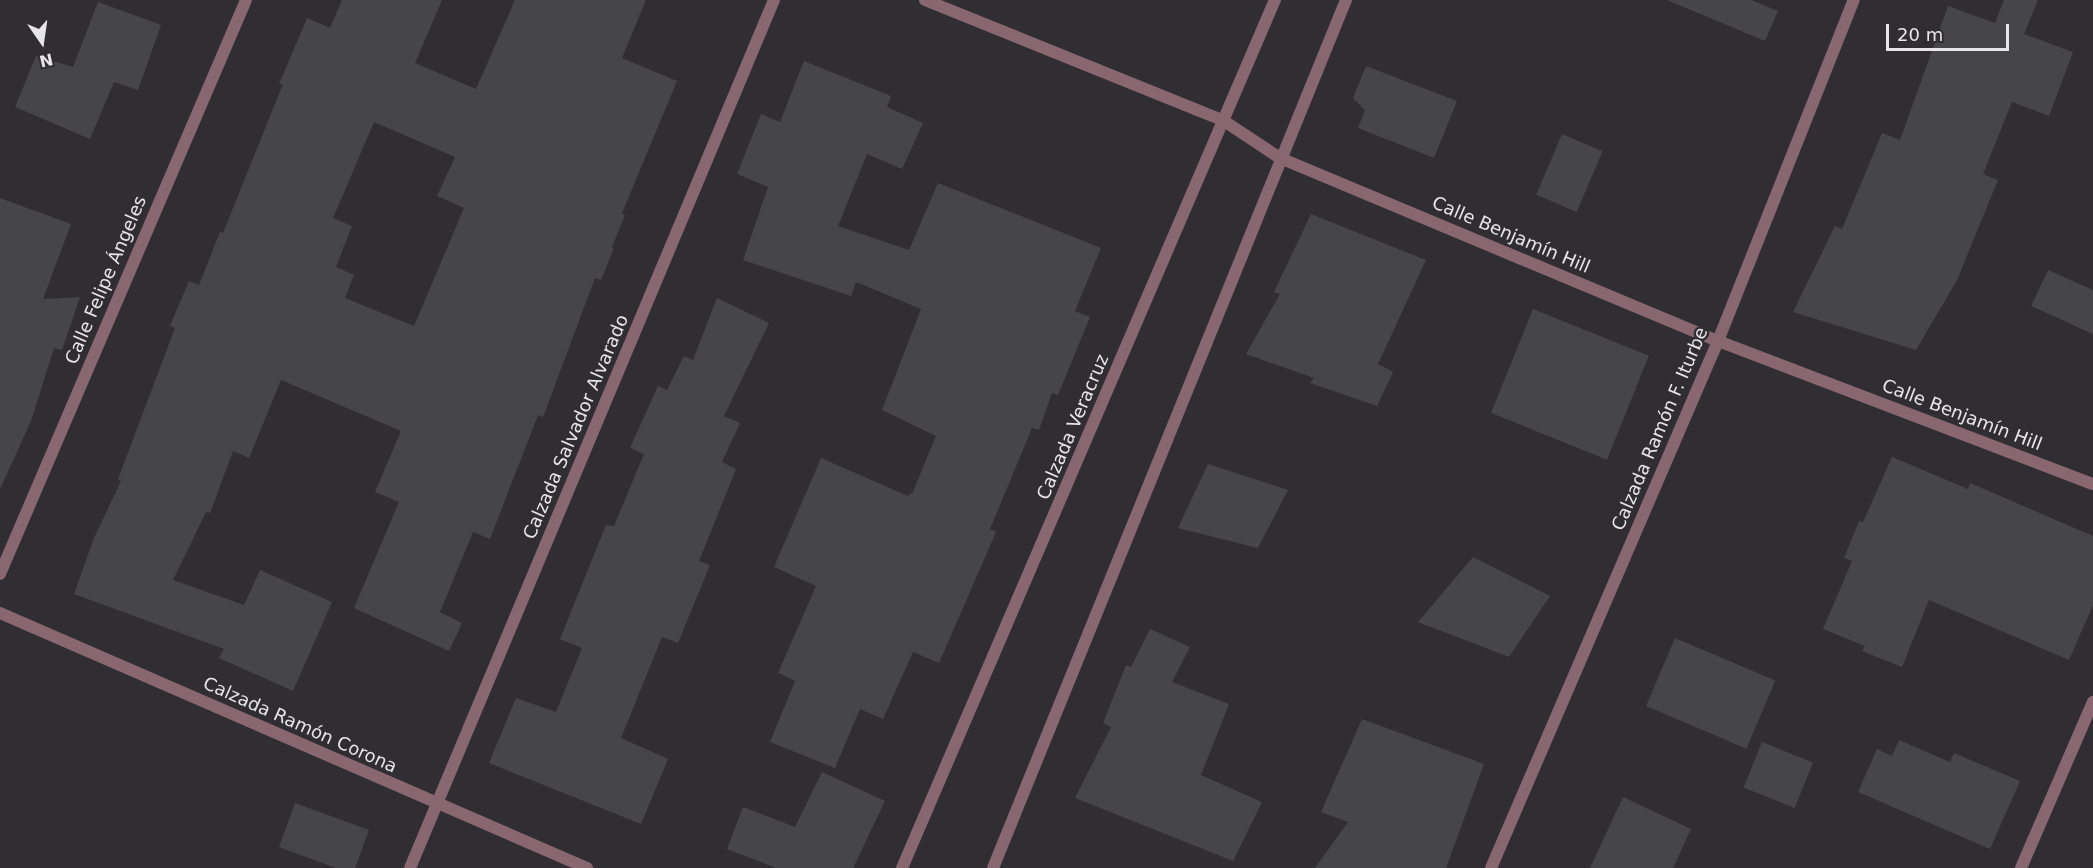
<!DOCTYPE html>
<html>
<head>
<meta charset="utf-8">
<style>
	body { margin:0 }
	#map { position:relative; width:2093px; height:868px; overflow:hidden; background:#302e33; font-family:"DejaVu Sans",sans-serif }
	div>[style] { position:absolute }
	[style*='--x'] { left:calc(var(--x)*1px); top:calc(var(--y)*1px); width:calc(var(--w)*1px); rotate:calc(var(--a)*1deg) }
	.building>* { inset:0; background:#46454a; transform-origin:0 0 }
	.minor>* { height:12px; margin:-6px; padding:0 6px; transform-origin:6px; border-radius:6px; background:#886770 }
	.tertiary>* { height:12px; margin:-6px; padding:0 6px; transform-origin:6px; border-radius:6px; background:#886770 }
	span { translate:-50% -50%; white-space:nowrap; text-align:center; line-height:1.15; -webkit-text-stroke:5px #302e33; paint-order:stroke }
	.street-label { font-size:18px; color:#e6e5e9 }
	.north { position:absolute; left:12px; top:12px; width:60px; height:60px; -webkit-text-stroke:4px #302e33; paint-order:stroke; rotate:167deg; font-size:16px; font-weight:700; line-height:24px; text-align:center; color:#e6e5e9 }
	.north::after { content:''; display:block; margin:auto; width:21px; height:27px; background:#e6e5e9; clip-path:polygon(50% 0,100% 100%,50% 72%,0 100%) }
	.scale { position:absolute; left:1886px; top:24px; width:123px; height:27px; box-sizing:border-box; border:3px solid #e6e5e9; border-top:0; padding-left:8px; font-size:18px; line-height:21px; white-space:nowrap; color:#e6e5e9; -webkit-text-stroke:4px #302e33; paint-order:stroke }
</style>
</head>
<body>
<div id="map">
	<div class="building">
		<i style="clip-path:polygon(evenodd,342px 0,442px 0,415px 63px,476px 89px,515px 0,646px 0,622px 58px,677px 81px,622px 213px,625px 215px,612px 247px,614px 248px,601px 280px,595px 278px,543px 417px,538px 415px,490px 539px,473px 532px,440px 612px,462px 623px,449px 651px,354px 608px,399px 502px,375px 492px,401px 431px,281px 380px,249px 458px,233px 451px,210px 513px,206px 512px,173px 580px,244px 605px,260px 570px,332px 602px,293px 691px,219px 658px,224px 649px,74px 594px,94px 538px,121px 481px,118px 479px,175px 328px,170px 326px,189px 281px,199px 285px,220px 232px,223px 233px,283px 84px,279px 84px,307px 18px,330px 28px,342px 0,374px 122px,455px 157px,437px 196px,464px 208px,414px 326px,345px 298px,354px 275px,336px 267px,352px 226px,333px 218px,374px 122px)"></i>
		<i style="clip-path:polygon(1667px 0,1751px 0,1778px 11px,1765px 41px)"></i>
		<i style="clip-path:polygon(2004px 0,2038px 0,2024px 34px,2073px 52px,2049px 116px,2012px 102px,1983px 174px,1998px 180px,1957px 280px,1916px 350px,1793px 312px,1835px 226px,1842px 229px,1882px 133px,1900px 140px,1948px 6px,1995px 23px)"></i>
		<i style="clip-path:polygon(98px 2px,161px 25px,138px 90px,114px 82px,90px 139px,15px 107px,36px 56px,73px 67px)"></i>
		<i style="clip-path:polygon(804px 61px,891px 96px,887px 107px,923px 123px,902px 169px,867px 154px,838px 226px,909px 250px,938px 183px,1101px 248px,1075px 311px,1090px 317px,1058px 395px,1052px 393px,1039px 430px,1032px 428px,990px 529px,996px 532px,939px 663px,913px 652px,883px 719px,860px 709px,835px 768px,770px 742px,795px 681px,778px 673px,816px 586px,774px 567px,821px 458px,908px 496px,910px 493px,912px 494px,936px 436px,882px 410px,921px 309px,856px 282px,851px 296px,743px 260px,768px 187px,737px 174px,761px 114px,780px 122px)"></i>
		<i style="clip-path:polygon(1366px 66px,1457px 101px,1434px 158px,1358px 128px,1365px 110px,1353px 98px)"></i>
		<i style="left:1562px;top:134px;width:44px;height:66px;rotate:23deg"></i>
		<i style="clip-path:polygon(0 198px,71px 224px,43px 299px,80px 297px,62px 350px,54px 348px,31px 421px,0 489px)"></i>
		<i style="clip-path:polygon(1311px 214px,1426px 260px,1378px 364px,1393px 372px,1377px 406px,1310px 383px,1314px 378px,1246px 354px,1280px 294px,1274px 292px)"></i>
		<i style="clip-path:polygon(2048px 270px,2093px 290px,2093px 334px,2031px 306px)"></i>
		<i style="clip-path:polygon(717px 298px,769px 323px,724px 416px,740px 423px,722px 462px,736px 469px,699px 561px,710px 565px,678px 643px,662px 637px,621px 738px,668px 759px,641px 824px,489px 763px,516px 698px,556px 712px,582px 648px,560px 639px,606px 525px,614px 526px,644px 454px,630px 448px,658px 386px,667px 390px,684px 356px,693px 360px)"></i>
		<i style="left:1533px;top:309px;width:125px;height:112px;rotate:22deg"></i>
		<i style="clip-path:polygon(1892px 457px,1968px 489px,1970px 483px,2093px 536px,2093px 605px,2069px 660px,1929px 600px,1902px 667px,1862px 651px,1865px 646px,1823px 629px,1852px 561px,1844px 558px,1859px 521px,1863px 522px)"></i>
		<i style="clip-path:polygon(1208px 464px,1288px 490px,1258px 548px,1178px 528px)"></i>
		<i style="clip-path:polygon(1473px 557px,1550px 596px,1509px 657px,1418px 622px)"></i>
		<i style="clip-path:polygon(1150px 629px,1190px 647px,1172px 682px,1229px 704px,1201px 775px,1262px 802px,1233px 861px,1075px 798px,1111px 727px,1103px 723px,1126px 665px,1131px 667px)"></i>
		<i style="left:1675px;top:638px;width:109px;height:74px;rotate:23deg"></i>
		<i style="clip-path:polygon(1362px 719px,1484px 764px,1446px 868px,1315px 868px,1348px 822px,1321px 812px)"></i>
		<i style="clip-path:polygon(1899px 740px,1950px 762px,1954px 753px,2020px 781px,1990px 849px,1858px 792px,1877px 749px,1892px 756px)"></i>
		<i style="left:1762px;top:742px;width:55px;height:49px;rotate:22deg"></i>
		<i style="clip-path:polygon(822px 772px,885px 801px,853px 868px,776px 868px,727px 849px,743px 807px,795px 827px)"></i>
		<i style="clip-path:polygon(1623px 797px,1691px 829px,1673px 868px,1590px 868px)"></i>
		<i style="clip-path:polygon(295px 803px,369px 830px,355px 868px,336px 868px,279px 847px)"></i>
	</div>
	<div class="minor">
		<i style="--x:925;--y:0;--w:323;--a:22"></i>
		<i style="--x:1224;--y:121;--w:67;--a:33.5"></i>
		<i style="--x:1280;--y:158;--w:475;--a:22.7"></i>
		<i style="--x:1718;--y:341;--w:401;--a:20.9"></i>
		<i style="--x:0;--y:574;--w:624;--a:-66.8"></i>
		<i style="--x:0;--y:613;--w:640;--a:23.48"></i>
		<i style="--x:410;--y:868;--w:941;--a:-67.25"></i>
		<i style="--x:1491;--y:868;--w:574;--a:-66.7"></i>
		<i style="--x:1718;--y:341;--w:367;--a:-68.3"></i>
		<i style="--x:2021;--y:868;--w:181;--a:-66.6"></i>
	</div>
	<div class="tertiary">
		<i style="--x:902;--y:868;--w:945;--a:-66.75"></i>
		<i style="--x:993;--y:868;--w:937;--a:-67.87"></i>
	</div>
	<div class="street-label">
		<span style="left:1511px;top:235px;rotate:23deg">Calle Benjamín Hill</span>
		<span style="left:106px;top:280px;rotate:-67deg">Calle Felipe Ángeles</span>
		<span style="left:1962px;top:415px;rotate:21deg">Calle Benjamín Hill</span>
		<span style="left:576px;top:427px;rotate:-67deg">Calzada Salvador Alvarado</span>
		<span style="left:1073px;top:427px;rotate:-67deg">Calzada Veracruz</span>
		<span style="left:1660px;top:429px;rotate:-67deg">Calzada Ramón F. Iturbe</span>
		<span style="left:300px;top:725px;rotate:24deg">Calzada Ramón Corona</span>
	</div>
	<div class="north">N</div>
	<div class="scale">20 m</div>
</div>
</body>
</html>
